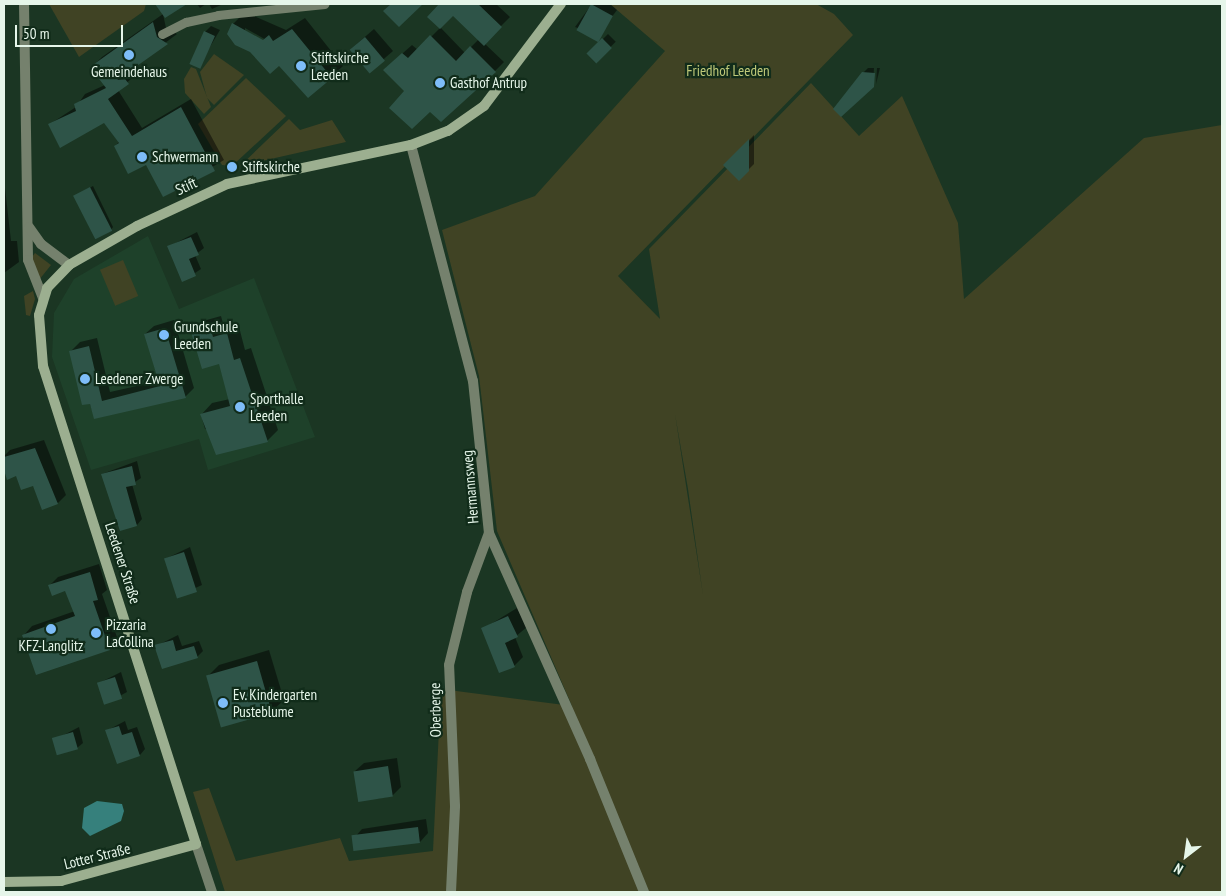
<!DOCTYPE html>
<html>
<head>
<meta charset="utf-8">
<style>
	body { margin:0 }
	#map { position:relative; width:1226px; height:896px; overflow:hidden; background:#1b3623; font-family:"PT Sans Narrow",sans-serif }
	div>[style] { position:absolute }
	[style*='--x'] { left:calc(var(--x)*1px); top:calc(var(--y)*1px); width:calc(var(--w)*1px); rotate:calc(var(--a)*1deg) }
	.built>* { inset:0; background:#1e412a }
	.green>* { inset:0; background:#404324; transform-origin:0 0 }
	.water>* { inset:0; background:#36807c }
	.shadow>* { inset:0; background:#0007; transform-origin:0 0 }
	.building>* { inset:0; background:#2e5448; transform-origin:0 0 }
	.pedestrian>* { height:9px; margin:-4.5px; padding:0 4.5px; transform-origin:4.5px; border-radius:4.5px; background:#75816d }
	.minor>* { height:10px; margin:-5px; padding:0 5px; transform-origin:5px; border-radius:5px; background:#75816d }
	.tertiary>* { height:10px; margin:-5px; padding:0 5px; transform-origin:5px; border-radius:5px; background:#75816d }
	.secondary>* { height:10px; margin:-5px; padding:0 5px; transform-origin:5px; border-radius:5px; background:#9caf90 }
	.dots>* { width:14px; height:14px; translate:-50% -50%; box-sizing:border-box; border:2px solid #112c1a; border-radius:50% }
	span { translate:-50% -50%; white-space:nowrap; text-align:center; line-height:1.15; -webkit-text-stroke:4.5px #112c1a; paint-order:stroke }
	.poi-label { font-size:15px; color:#e6f6ea }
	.left { translate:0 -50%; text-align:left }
	.park-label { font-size:15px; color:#bec879 }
	.street-label { font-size:15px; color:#e6f6ea }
	.frame { position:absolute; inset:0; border:5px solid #e6f6ea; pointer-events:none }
	.north { position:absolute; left:1161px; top:831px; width:50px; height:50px; -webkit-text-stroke:4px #112c1a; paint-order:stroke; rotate:210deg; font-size:14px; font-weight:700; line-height:20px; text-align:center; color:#e6f6ea }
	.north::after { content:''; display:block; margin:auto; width:18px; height:22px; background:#e6f6ea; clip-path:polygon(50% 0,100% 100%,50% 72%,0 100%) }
	.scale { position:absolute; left:15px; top:25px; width:108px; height:22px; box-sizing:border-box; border:2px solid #e6f6ea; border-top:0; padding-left:6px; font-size:15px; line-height:18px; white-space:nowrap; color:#e6f6ea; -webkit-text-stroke:4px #112c1a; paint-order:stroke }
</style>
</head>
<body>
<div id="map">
	<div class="built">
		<i style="clip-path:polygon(148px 236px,179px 309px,254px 278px,315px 437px,208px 470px,199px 439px,91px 470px,52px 357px,54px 313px,74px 279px)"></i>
	</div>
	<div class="green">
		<i style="clip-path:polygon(49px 4px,146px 4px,144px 11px,79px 57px)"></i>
		<i style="clip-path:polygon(evenodd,610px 4px,816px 4px,834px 14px,853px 35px,618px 276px,660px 319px,649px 249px,811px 83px,859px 136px,902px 96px,958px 223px,964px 299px,1144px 138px,1222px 125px,1222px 892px,225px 892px,193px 792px,209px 788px,236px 861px,340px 838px,349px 861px,433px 851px,441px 689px,572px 706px,497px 531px,479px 376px,442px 230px,535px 196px,665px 51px,610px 4px,675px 414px,688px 489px,703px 595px,675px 414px)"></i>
		<i style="clip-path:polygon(214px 54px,244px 75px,214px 105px,207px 98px,200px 72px)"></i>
		<i style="clip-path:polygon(191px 67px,196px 69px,211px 107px,204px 114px,185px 93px,184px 79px)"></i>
		<i style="clip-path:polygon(246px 78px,286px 116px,232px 166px,222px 165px,198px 124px)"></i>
		<i style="clip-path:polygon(289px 119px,300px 130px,332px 120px,346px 142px,240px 166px)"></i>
		<i style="clip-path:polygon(35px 253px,51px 265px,39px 280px,32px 257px)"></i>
		<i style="left:123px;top:260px;width:39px;height:25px;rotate:67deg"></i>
		<i style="clip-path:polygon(33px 291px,35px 299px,30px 316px,26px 315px,24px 296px)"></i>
	</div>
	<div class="water">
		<i style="clip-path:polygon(97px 801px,122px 804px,124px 811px,121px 821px,90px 836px,82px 828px,84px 808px)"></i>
	</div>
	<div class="shadow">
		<i style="clip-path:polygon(197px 4px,206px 4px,200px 8px)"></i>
		<i style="clip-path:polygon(209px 4px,223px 4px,212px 9px)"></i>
		<i style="clip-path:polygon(evenodd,441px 4px,496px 4px,510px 17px,484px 43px,504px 62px,495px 71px,406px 91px,394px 61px,412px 45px,418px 50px,440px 28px,428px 17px,441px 4px,453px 14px,479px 39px,465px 53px,440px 27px,453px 14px)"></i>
		<i style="clip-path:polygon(592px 4px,610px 4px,617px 10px,598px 35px,575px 27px)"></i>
		<i style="clip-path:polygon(evenodd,245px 12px,286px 30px,305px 18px,343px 66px,331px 77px,250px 51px,233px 24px,245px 12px,245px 28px,268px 41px,267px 43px,245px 31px,245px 28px)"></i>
		<i style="clip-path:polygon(163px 14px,166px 28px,177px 34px,128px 71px,137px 74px,118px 90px,142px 128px,191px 99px,224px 160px,163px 196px,147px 163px,115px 146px,119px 142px,104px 122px,50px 124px,76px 107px,85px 94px,105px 85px,92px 67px,102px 57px)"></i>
		<i style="clip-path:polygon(211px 26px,220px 30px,198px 67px,205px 32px)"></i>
		<i style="left:374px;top:29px;width:29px;height:31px;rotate:49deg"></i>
		<i style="left:608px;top:34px;width:11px;height:28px;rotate:45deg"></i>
		<i style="clip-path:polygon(868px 68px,874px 68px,873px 87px,863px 73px)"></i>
		<i style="clip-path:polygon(877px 68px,880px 68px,876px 84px)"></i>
		<i style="clip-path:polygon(754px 135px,754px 164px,739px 179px,725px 165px)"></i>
		<i style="clip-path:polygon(4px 179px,11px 241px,17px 241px,19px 262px,4px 273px)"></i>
		<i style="clip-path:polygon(93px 186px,113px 227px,111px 230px,74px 196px)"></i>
		<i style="clip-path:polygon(197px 232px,204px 248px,195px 255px,201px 269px,183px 281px,168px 247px)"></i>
		<i style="clip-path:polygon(221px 316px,224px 327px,238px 323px,245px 350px,251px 348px,278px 430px,267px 441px,205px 429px,201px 415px,212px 403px,230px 399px,220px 363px,192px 332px,203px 321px)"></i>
		<i style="clip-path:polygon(174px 320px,194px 388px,185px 397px,95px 418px,71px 351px,80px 342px,97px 338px,110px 392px,159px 381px,145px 334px,154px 326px)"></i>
		<i style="clip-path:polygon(44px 440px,66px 495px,58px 503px,17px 475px,8px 478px,4px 467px,4px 456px,10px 450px)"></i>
		<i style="clip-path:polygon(137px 461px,141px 478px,132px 484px,142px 519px,137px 525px,102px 474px)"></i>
		<i style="clip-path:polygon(190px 547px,202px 585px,178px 596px,165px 559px)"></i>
		<i style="clip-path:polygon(99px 564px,107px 590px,102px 594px,118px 640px,109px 649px,24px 635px,32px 626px,75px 611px,66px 589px,49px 586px,58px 577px)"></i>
		<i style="clip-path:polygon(517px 608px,527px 627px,515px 637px,523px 657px,514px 666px,483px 629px)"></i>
		<i style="clip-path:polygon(178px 635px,182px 646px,199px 641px,203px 651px,197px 657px,156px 646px)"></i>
		<i style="clip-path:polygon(269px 650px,284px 700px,272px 711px,222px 726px,207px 677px,219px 665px)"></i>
		<i style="clip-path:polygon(121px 672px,127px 692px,105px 704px,99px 683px)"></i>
		<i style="clip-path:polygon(125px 721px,128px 730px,137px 727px,145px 749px,140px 755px,106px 731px)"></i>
		<i style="clip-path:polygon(79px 727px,83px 743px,77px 748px,54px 740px)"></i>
		<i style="clip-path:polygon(397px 758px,401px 787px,392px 796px,376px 799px,355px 771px,364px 763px)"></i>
		<i style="clip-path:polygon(426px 819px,428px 833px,420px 842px,354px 838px,362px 829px)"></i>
	</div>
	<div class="building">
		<i style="clip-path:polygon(155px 4px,187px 4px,165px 18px)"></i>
		<i style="clip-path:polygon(391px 4px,423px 4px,399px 27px,383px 11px)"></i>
		<i style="clip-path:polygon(439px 4px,478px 4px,502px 27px,484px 46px,453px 16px,440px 29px,427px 17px)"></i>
		<i style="left:591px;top:4px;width:25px;height:30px;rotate:29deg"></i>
		<i style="clip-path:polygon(153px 22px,157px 37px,168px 44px,117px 80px,125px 79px,129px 84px,108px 99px,132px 136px,181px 107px,215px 171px,163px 197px,146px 165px,128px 174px,114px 146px,119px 143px,104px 123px,60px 148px,48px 124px,76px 111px,74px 104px,106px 88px,90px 67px)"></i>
		<i style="clip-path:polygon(232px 23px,263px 40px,269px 35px,273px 41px,292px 29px,332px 78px,308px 98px,279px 66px,270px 74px,250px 52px,235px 45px,227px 34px)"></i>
		<i style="left:204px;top:31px;width:12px;height:36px;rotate:24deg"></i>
		<i style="clip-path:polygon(430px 35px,456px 61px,470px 46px,496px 72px,441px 122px,430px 112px,412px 129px,389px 108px,404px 91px,383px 70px,402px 53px,408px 58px)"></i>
		<i style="left:365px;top:37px;width:31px;height:20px;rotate:50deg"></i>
		<i style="left:602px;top:38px;width:14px;height:22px;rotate:45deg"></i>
		<i style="clip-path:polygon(862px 72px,875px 73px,874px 87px,841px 117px,833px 109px)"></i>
		<i style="clip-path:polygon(749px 139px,749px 171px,739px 181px,723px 165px)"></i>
		<i style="left:90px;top:187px;width:49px;height:19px;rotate:63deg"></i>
		<i style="clip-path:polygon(191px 237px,199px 255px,189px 259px,196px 276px,182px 282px,167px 246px)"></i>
		<i style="clip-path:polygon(210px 326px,213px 337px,227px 333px,234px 360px,240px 358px,268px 442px,216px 455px,200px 414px,230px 406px,219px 364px,202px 369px,191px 332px)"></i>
		<i style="clip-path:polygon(165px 328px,186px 398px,94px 419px,90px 404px,82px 405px,69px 351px,89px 346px,102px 401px,160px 386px,144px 334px)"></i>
		<i style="clip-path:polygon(35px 448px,58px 504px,42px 510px,33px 486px,21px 490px,16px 476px,7px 480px,4px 470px,4px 457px)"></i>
		<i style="clip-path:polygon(132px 466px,136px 485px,126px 487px,137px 526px,120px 531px,101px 474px)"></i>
		<i style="left:184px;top:552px;width:42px;height:21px;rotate:72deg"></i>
		<i style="clip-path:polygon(90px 572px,98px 600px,93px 601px,110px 650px,36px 675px,22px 635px,75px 616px,65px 591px,52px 596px,48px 585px)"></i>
		<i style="clip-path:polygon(508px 616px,518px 637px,505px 643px,515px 667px,499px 673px,481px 628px)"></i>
		<i style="clip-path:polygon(173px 640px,176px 651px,194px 646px,198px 658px,162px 669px,154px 645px)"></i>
		<i style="left:257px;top:661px;width:54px;height:53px;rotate:74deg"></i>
		<i style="left:115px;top:677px;width:23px;height:19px;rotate:72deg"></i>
		<i style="clip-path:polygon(119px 726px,122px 735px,132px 732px,140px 756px,117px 764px,105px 730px)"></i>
		<i style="left:73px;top:732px;width:18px;height:22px;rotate:74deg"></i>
		<i style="left:388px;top:766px;width:31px;height:35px;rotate:81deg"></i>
		<i style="left:418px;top:827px;width:16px;height:67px;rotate:83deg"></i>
	</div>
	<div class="pedestrian">
		<i style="--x:162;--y:34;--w:27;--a:-27"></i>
		<i style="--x:186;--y:22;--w:33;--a:-12"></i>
		<i style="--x:218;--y:15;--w:107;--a:-5.9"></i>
	</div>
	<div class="minor">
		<i style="--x:24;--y:4;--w:256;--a:89.1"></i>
		<i style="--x:28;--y:260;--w:41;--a:68.5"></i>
		<i style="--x:411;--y:145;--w:244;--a:75.3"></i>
		<i style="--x:473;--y:381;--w:153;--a:84"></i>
		<i style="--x:489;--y:533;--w:248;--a:65.9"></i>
		<i style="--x:590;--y:759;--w:144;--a:67.9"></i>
		<i style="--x:29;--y:227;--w:21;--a:55"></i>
		<i style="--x:41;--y:244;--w:35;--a:37"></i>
		<i style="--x:451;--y:892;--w:86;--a:-87.3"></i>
		<i style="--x:455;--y:806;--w:141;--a:-92.4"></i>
		<i style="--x:449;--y:665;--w:75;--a:-76.1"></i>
		<i style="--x:467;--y:592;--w:63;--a:-69.6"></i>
	</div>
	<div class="tertiary">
		<i style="--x:196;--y:844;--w:51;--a:71.6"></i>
	</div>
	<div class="secondary">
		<i style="--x:4;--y:882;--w:57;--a:-1"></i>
		<i style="--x:61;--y:881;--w:140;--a:-15.3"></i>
		<i style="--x:196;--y:844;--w:502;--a:-107.75"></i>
		<i style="--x:43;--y:366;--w:51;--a:-94.5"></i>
		<i style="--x:39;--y:315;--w:28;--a:-73"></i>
		<i style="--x:47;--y:288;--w:32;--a:-46"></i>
		<i style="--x:69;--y:265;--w:78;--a:-29.8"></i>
		<i style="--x:137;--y:226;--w:99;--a:-25"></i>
		<i style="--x:227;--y:184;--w:188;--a:-12"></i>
		<i style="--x:411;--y:145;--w:40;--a:-21"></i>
		<i style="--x:448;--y:131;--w:44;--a:-34.8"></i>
		<i style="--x:484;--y:106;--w:128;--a:-53"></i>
	</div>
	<div class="dots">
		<i style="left:129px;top:55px;background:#7ebdf9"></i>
		<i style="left:301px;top:66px;background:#7ebdf9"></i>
		<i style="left:440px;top:83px;background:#7ebdf9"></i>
		<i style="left:142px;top:157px;background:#7ebdf9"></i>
		<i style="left:232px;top:167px;background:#7ebdf9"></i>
		<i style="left:164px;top:335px;background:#7ebdf9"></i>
		<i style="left:85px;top:379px;background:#7ebdf9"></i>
		<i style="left:240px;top:407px;background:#7ebdf9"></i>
		<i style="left:51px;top:629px;background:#7ebdf9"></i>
		<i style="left:96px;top:633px;background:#7ebdf9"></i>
		<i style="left:223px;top:703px;background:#7ebdf9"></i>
	</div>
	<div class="poi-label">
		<span class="left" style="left:311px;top:66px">Stiftskirche<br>Leeden</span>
		<span style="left:129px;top:72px">Gemeindehaus</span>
		<span class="left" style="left:450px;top:83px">Gasthof Antrup</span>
		<span class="left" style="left:152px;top:157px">Schwermann</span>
		<span class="left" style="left:242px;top:167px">Stiftskirche</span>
		<span class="left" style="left:174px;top:335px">Grundschule<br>Leeden</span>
		<span class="left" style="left:95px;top:379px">Leedener Zwerge</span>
		<span class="left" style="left:250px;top:407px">Sporthalle<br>Leeden</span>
		<span class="left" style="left:106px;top:633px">Pizzaria<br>LaCollina</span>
		<span style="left:51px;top:646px">KFZ-Langlitz</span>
		<span class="left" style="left:233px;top:703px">Ev. Kindergarten<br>Pusteblume</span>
	</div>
	<div class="park-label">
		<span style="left:728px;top:71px">Friedhof Leeden</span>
	</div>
	<div class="street-label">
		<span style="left:186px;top:186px;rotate:-25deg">Stift</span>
		<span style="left:470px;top:487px;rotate:-95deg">Hermannsweg</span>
		<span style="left:123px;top:563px;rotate:72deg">Leedener Straße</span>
		<span style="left:435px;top:710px;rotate:-91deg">Oberberge</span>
		<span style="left:97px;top:856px;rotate:-14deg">Lotter Straße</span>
	</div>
	<div class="frame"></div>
	<div class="north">N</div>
	<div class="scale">50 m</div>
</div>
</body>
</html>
